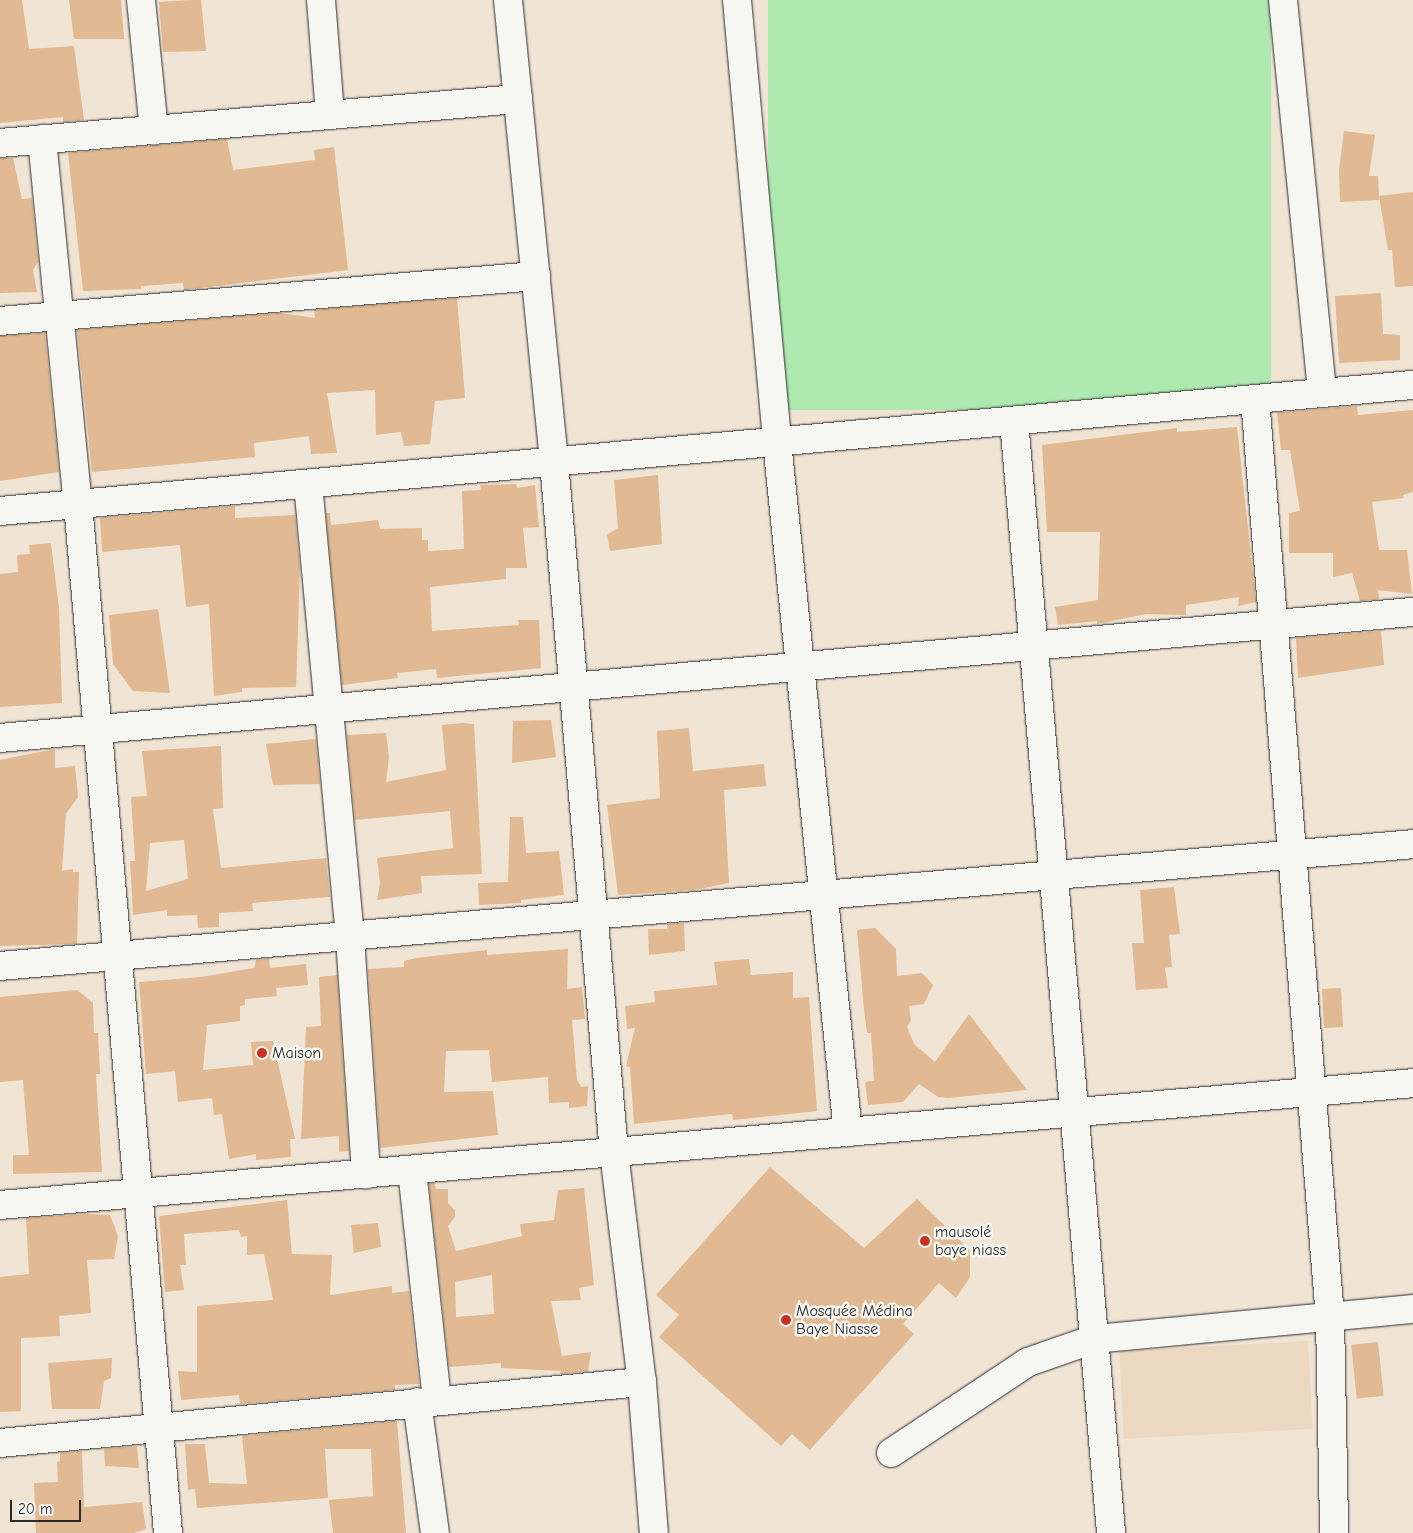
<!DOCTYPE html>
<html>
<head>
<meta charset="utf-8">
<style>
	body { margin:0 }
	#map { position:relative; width:1413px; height:1533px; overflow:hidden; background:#f0e4d5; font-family:"Comic Neue",sans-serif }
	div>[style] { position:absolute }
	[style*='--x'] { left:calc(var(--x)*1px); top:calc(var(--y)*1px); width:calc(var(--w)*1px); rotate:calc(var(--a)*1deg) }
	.built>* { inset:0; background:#ecd7c1; transform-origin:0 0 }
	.green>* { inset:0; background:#aeeab0; transform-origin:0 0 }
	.building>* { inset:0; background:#e1b992; transform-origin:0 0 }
	.roads { filter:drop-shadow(0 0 1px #2b2b2b) drop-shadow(0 0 1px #2b2b2b) }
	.minor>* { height:28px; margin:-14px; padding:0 14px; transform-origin:14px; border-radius:14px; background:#f6f6f2 }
	.dots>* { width:14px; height:14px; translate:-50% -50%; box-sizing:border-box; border:2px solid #f6f6f2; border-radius:50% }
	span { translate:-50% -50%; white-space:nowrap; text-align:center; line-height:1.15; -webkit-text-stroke:5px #f6f6f2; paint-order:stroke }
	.poi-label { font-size:16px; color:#2b2b2b }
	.left { translate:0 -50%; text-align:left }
	.scale { position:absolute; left:10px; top:1500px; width:71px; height:22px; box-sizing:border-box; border:2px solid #2b2b2b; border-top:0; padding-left:6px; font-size:15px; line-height:18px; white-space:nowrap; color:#2b2b2b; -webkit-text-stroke:4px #f6f6f2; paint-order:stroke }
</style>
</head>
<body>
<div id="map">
	<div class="built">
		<i style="left:1308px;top:1341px;width:88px;height:189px;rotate:87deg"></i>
	</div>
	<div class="green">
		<i style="left:768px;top:0;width:503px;height:410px"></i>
	</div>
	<div class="building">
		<i style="clip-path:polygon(0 0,22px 0,29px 49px,74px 46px,84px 120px,63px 122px,63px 117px,0 123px)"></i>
		<i style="clip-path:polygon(69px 0,121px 0,124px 39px,74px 39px)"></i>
		<i style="clip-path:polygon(190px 0,201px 0,206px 51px,163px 52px,159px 2px)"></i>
		<i style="clip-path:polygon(1344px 131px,1375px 135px,1369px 176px,1378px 176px,1379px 200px,1340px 202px,1339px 170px)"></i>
		<i style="clip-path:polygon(227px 139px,233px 170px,315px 160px,314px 150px,334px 147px,348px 270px,184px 290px,183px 283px,141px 286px,141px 289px,83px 291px,68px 153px)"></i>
		<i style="clip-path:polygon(0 158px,13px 158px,22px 199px,32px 198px,38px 262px,33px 270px,37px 292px,0 293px)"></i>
		<i style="clip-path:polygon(1413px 192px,1413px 286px,1395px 287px,1392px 250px,1388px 250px,1379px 196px)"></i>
		<i style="clip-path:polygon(1381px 293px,1383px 334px,1400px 335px,1400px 360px,1339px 363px,1335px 296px)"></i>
		<i style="clip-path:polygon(457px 298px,465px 398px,435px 401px,430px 444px,404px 446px,401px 432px,376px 435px,375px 390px,327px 393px,337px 453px,311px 454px,309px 436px,254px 443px,255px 457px,92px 472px,77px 330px,281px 313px,315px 318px,314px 310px)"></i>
		<i style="clip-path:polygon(45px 333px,59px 472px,0 481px,0 336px)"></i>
		<i style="clip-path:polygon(1357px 406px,1358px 415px,1413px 410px,1413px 492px,1403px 495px,1404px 498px,1372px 502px,1379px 550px,1407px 550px,1412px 594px,1378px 590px,1379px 599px,1360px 601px,1352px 573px,1333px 577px,1333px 553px,1289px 553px,1289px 513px,1300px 511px,1290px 450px,1281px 450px,1277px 413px)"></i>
		<i style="clip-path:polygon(1237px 427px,1256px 602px,1238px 606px,1239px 597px,1186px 605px,1186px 615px,1146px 614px,1097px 624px,1097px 621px,1058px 625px,1055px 607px,1098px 600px,1100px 532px,1047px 532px,1042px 445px,1177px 428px,1177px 432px)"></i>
		<i style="clip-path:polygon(658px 475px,662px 544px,610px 551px,607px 535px,618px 528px,614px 480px)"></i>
		<i style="clip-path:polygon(516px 484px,517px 488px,535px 485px,539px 527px,523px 528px,527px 568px,506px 568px,506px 579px,430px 587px,432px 631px,519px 625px,518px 620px,539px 620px,541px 668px,437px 678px,436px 669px,397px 673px,398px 678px,342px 685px,326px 513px,330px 513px,331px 525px,378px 520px,380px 529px,422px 528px,422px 540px,428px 540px,428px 551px,464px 549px,462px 491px,481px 490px,480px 485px)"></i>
		<i style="clip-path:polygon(235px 506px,235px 518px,295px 515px,300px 569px,296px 687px,242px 688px,242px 692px,214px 696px,209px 604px,186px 607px,180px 545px,102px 552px,100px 518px)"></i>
		<i style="clip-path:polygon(51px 543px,59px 609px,62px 703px,0 707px,0 574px,18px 572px,17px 555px,30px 554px,29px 545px)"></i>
		<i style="clip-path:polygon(158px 609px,170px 693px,133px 691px,113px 664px,109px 615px)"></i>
		<i style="clip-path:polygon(1381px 631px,1384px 665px,1298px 678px,1296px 638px)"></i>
		<i style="clip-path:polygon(551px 720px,556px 757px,512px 763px,513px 721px)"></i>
		<i style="clip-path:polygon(462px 723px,474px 724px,482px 874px,421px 876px,422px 893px,377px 900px,380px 883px,377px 858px,453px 848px,450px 811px,355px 820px,347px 735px,386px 733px,389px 757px,386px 782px,446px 770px,442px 725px)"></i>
		<i style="clip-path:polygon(689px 728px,693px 771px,764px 764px,766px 786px,724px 790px,729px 883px,694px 890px,618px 895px,607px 805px,660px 798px,657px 731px)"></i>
		<i style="clip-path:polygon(316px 739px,320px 784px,273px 785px,266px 744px)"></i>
		<i style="clip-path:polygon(evenodd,221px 746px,223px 808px,213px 809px,221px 868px,326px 858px,330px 897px,252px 903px,253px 911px,219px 913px,219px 927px,198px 928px,197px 915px,167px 916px,167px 910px,133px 915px,130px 861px,135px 861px,131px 797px,147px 796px,142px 751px,221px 746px,184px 840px,188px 879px,146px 891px,150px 843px,184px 840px)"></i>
		<i style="clip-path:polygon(55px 749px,55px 768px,75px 766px,77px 786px,78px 797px,66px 814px,62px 871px,73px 869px,73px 872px,79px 872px,77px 944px,0 946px,0 760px)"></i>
		<i style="clip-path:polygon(510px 817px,523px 817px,526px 853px,559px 851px,564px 895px,521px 900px,521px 903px,479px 905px,478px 883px,508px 882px)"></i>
		<i style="clip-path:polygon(1174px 887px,1180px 934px,1169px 935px,1172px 967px,1165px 968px,1168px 988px,1136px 990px,1132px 943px,1144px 943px,1140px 890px)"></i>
		<i style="clip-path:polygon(684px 923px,685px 951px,649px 955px,648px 929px,667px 929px,668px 934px,667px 924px)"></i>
		<i style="clip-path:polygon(875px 928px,896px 949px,897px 976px,922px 973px,933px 985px,924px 1004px,909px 1006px,911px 1020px,907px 1027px,914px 1044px,935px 1062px,969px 1014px,1027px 1090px,948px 1098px,938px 1097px,919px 1084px,903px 1102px,868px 1105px,865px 1082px,874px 1081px,871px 1033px,867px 1033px,864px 1010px,857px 930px)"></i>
		<i style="clip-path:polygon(568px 949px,567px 989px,582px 987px,585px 1019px,572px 1020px,577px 1080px,581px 1087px,588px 1086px,587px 1106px,569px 1108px,569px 1102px,549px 1103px,548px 1077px,492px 1082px,489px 1050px,446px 1051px,444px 1092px,493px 1091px,498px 1135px,380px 1148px,368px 969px,404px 967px,404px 961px,416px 958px,487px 950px,487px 955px)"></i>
		<i style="clip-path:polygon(269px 958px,270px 968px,306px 964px,308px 985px,276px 988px,277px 996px,245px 999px,245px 1005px,240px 1006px,240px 1021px,207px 1025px,203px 1070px,253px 1065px,251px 1042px,273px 1041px,295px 1139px,290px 1139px,291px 1157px,256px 1160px,256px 1154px,229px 1159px,222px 1114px,214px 1115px,212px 1098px,178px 1102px,175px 1071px,146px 1074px,139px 982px,201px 977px,254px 968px,256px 960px)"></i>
		<i style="clip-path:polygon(749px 959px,751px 975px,793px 972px,793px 998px,809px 997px,817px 1111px,733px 1120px,732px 1114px,634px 1124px,630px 1067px,626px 1066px,635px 1028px,627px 1029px,625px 1006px,655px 1002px,654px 991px,717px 985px,714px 962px)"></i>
		<i style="clip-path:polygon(337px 975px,349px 1151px,339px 1152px,339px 1136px,301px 1139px,306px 1027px,321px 1026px,319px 977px)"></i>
		<i style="left:1341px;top:988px;width:39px;height:19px;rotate:87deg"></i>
		<i style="clip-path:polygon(77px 990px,93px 1003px,94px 1033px,98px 1033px,100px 1074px,96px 1074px,102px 1172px,13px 1174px,13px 1155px,29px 1155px,23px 1080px,0 1082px,0 997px)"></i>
		<i style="clip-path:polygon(770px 1167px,864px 1248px,917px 1199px,970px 1250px,970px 1277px,956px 1298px,939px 1283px,903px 1324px,914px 1334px,810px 1450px,792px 1434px,781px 1446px,659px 1337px,679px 1315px,656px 1295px)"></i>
		<i style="clip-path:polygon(evenodd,434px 1183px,436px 1189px,448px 1189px,448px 1203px,455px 1210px,455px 1217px,448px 1226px,456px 1251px,522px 1236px,520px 1224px,554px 1220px,558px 1190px,584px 1188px,594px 1285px,579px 1288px,581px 1300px,551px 1301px,562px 1356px,591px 1352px,588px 1371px,560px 1374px,561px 1371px,501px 1368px,501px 1363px,449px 1367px,429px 1184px,434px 1183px,492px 1275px,494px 1314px,456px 1317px,455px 1282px,492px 1275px)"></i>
		<i style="clip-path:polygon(287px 1200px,292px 1254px,332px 1255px,330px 1295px,392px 1286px,392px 1293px,409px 1291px,419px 1384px,395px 1385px,395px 1390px,240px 1404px,239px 1395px,181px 1400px,178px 1371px,197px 1372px,197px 1306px,273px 1300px,264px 1254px,247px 1255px,247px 1236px,241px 1237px,239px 1230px,184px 1234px,186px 1265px,180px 1265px,184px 1290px,165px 1292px,159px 1216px)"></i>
		<i style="clip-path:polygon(87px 1214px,110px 1215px,118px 1236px,114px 1259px,87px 1260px,91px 1313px,59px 1316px,60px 1336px,21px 1338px,21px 1411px,0 1412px,0 1277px,29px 1274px,26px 1218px)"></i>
		<i style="clip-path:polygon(378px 1223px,381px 1247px,354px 1253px,351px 1225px)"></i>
		<i style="left:1378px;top:1342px;width:54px;height:27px;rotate:84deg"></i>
		<i style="clip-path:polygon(112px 1358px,111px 1378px,104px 1381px,100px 1409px,52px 1409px,48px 1363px)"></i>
		<i style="clip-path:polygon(397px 1421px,406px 1533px,333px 1533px,329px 1500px,373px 1496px,371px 1449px,325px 1449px,328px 1498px,197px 1508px,195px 1489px,188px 1490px,185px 1444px,205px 1444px,209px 1483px,247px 1484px,242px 1436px)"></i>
		<i style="clip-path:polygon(137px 1446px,139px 1468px,105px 1466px,104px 1449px)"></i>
		<i style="clip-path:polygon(82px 1451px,84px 1507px,142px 1502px,146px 1529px,133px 1533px,36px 1533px,34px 1483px,58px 1482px,57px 1462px,60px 1461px,60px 1453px)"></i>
	</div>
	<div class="roads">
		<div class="minor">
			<i style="--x:141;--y:0;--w:131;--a:84.3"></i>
			<i style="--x:321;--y:0;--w:115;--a:85.5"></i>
			<i style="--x:508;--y:0;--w:464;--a:84.3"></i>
			<i style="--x:554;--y:462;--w:693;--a:85.03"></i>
			<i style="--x:614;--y:1152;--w:232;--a:83.1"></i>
			<i style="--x:642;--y:1382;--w:151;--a:85.5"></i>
			<i style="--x:737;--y:0;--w:444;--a:84.8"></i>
			<i style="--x:777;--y:442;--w:694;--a:84.13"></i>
			<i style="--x:1283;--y:0;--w:395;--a:84.3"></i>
			<i style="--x:42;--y:139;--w:367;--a:84.4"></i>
			<i style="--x:78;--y:504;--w:1033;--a:85"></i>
			<i style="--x:0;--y:143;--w:520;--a:-4.86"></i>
			<i style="--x:0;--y:321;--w:538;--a:-4.8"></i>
			<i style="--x:1255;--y:399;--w:921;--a:85.33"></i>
			<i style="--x:1330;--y:1317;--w:216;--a:88.9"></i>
			<i style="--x:1014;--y:421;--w:1116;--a:85.01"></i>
			<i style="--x:308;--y:484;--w:456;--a:84.7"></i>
			<i style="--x:350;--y:938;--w:237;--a:86.1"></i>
			<i style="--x:0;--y:511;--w:1419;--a:-5.1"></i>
			<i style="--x:0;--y:738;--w:1419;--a:-5.1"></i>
			<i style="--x:0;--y:966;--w:1418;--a:-4.93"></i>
			<i style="--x:412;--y:1170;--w:232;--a:83.8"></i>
			<i style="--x:0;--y:1205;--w:1418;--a:-4.93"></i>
			<i style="--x:417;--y:1402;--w:132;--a:82.2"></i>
			<i style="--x:0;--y:1443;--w:645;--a:-5.43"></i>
			<i style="--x:891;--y:1453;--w:164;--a:-33.6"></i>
			<i style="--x:1028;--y:1362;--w:70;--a:-19.2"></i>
			<i style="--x:1094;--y:1339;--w:320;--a:-5.4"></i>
		</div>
	</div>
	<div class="dots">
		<i style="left:262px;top:1053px;background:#c8321e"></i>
		<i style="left:925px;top:1241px;background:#c8321e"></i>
		<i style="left:786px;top:1320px;background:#c8321e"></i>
	</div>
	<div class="poi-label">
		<span class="left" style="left:272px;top:1053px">Maison</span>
		<span class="left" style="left:935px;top:1241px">mausolé<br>baye niass</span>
		<span class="left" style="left:796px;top:1320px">Mosquée Médina<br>Baye Niasse</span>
	</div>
	<div class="scale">20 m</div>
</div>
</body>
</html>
